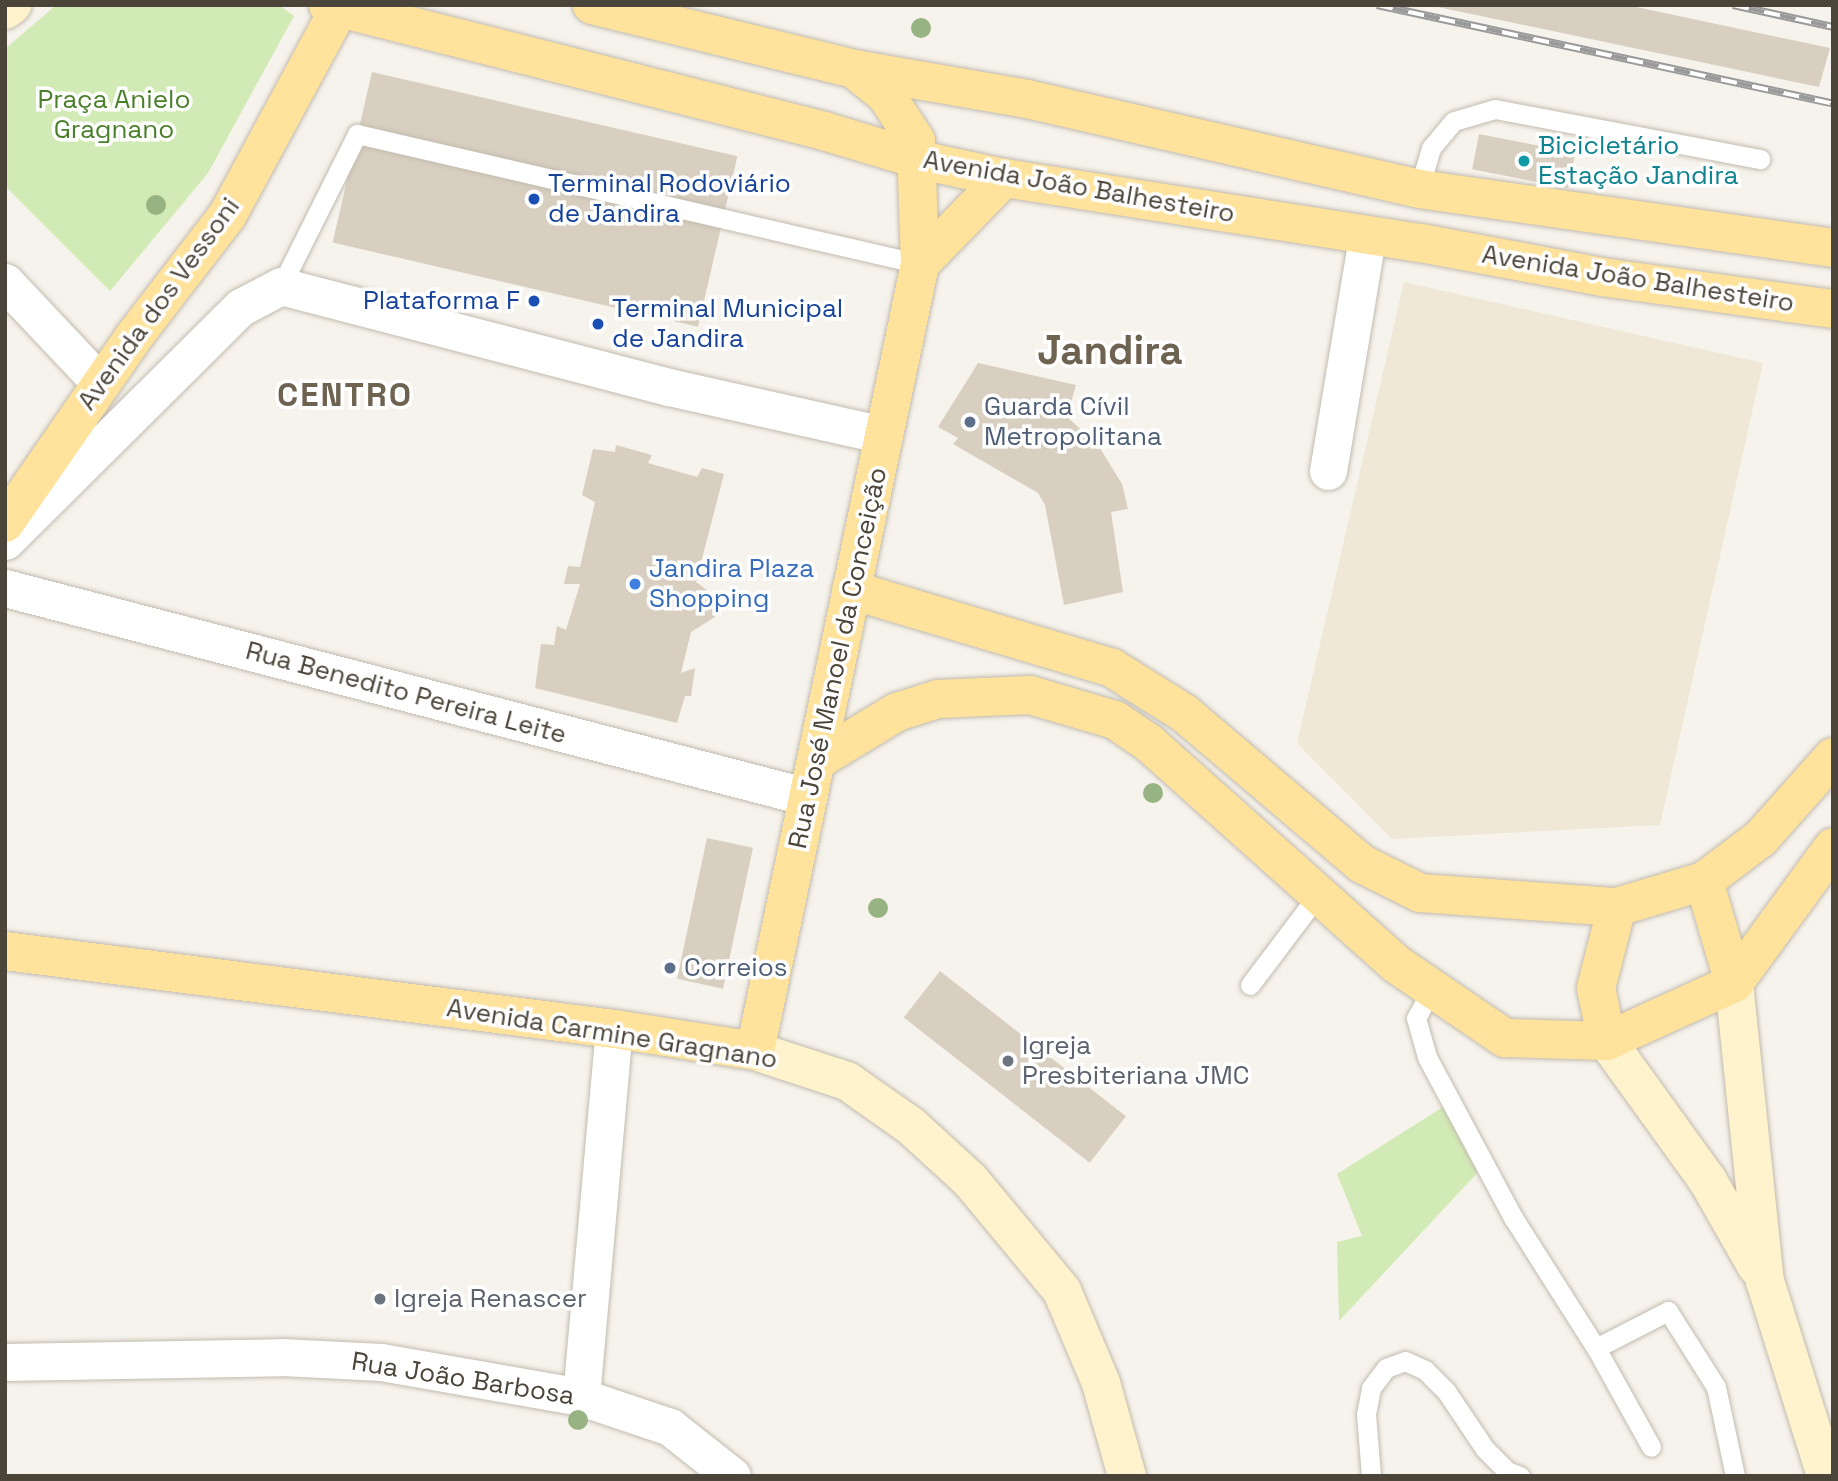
<!DOCTYPE html>
<html>
<head>
<meta charset="utf-8">
<style>
	body { margin:0 }
	#map { position:relative; width:1838px; height:1481px; overflow:hidden; background:#f6f3ec; font-family:"Space Grotesk",sans-serif }
	div>[style] { position:absolute }
	[style*='--x'] { left:calc(var(--x)*1px); top:calc(var(--y)*1px); width:calc(var(--w)*1px); rotate:calc(var(--a)*1deg) }
	.education>* { inset:0; background:#efe8d6 }
	.green>* { inset:0; background:#d2eab5 }
	.building>* { inset:0; background:#d8cfc1; transform-origin:0 0 }
	.roads { filter:drop-shadow(0 0 2px #c2bbae) drop-shadow(0 0 2px #c2bbae) }
	.lane>* { height:19px; margin:-9.5px; padding:0 9.5px; transform-origin:9.5px; border-radius:9.5px; background:#fff }
	.street>* { height:37px; margin:-18.5px; padding:0 18.5px; transform-origin:18.5px; border-radius:18.5px; background:#fff }
	.secondary>* { height:38px; margin:-19px; padding:0 19px; transform-origin:19px; border-radius:19px; background:#fff3cd }
	.primary>* { height:38px; margin:-19px; padding:0 19px; transform-origin:19px; border-radius:19px; background:#ffe39c }
	.rail>* { height:8px; margin-top:-4px; transform-origin:0; background:repeating-linear-gradient(90deg,#fff 0 16px,#9a9a9a 0 32px); box-sizing:border-box; border-block:2px solid #9a9a9a }
	.trees>* { width:20px; height:20px; margin:-10px; border-radius:50%; background:#97b381 }
	.dots>* { width:19px; height:19px; translate:-50% -50%; box-sizing:border-box; border:4px solid #fff; border-radius:50% }
	span { translate:-50% -50%; white-space:nowrap; text-align:center; line-height:1.15; -webkit-text-stroke:7px #fff; paint-order:stroke }
	.park-label { font-size:26px; color:#4a7f2a }
	.culture-label { font-size:26px; color:#0d838f }
	.left { translate:0 -50%; text-align:left }
	.transit-label { font-size:26px; color:#164399 }
	.right { translate:-100% -50%; text-align:right }
	.street-label { font-size:26px; color:#4b4439 }
	.service-label { font-size:26px; color:#4e5e75 }
	.shop-label { font-size:26px; color:#366cbe }
	.worship-label { font-size:26px; color:#5b616d }
	.district-label { font-size:33px; color:#6e6250; font-weight:700; letter-spacing:2px }
	.town-label { font-size:40px; color:#6e6250; font-weight:700 }
	.frame { position:absolute; inset:0; border:7px solid #4b4439; pointer-events:none }
</style>
</head>
<body>
<div id="map">
	<div class="education">
		<i style="clip-path:polygon(1404px 282px,1763px 363px,1660px 825px,1392px 839px,1297px 743px)"></i>
	</div>
	<div class="green">
		<i style="clip-path:polygon(56px 5px,279px 5px,294px 16px,208px 173px,110px 291px,5px 186px,5px 49px)"></i>
		<i style="clip-path:polygon(1443px 1107px,1480px 1170px,1339px 1321px,1337px 1242px,1362px 1236px,1337px 1174px)"></i>
	</div>
	<div class="building">
		<i style="clip-path:polygon(1627px 5px,1830px 48px,1819px 87px,1433px 6px)"></i>
		<i style="left:372px;top:72px;width:375px;height:175px;rotate:13deg"></i>
		<i style="left:1479px;top:134px;width:98px;height:36px;rotate:11deg"></i>
		<i style="clip-path:polygon(978px 363px,1076px 385px,1067px 417px,1098px 445px,1122px 484px,1128px 509px,1111px 512px,1123px 592px,1064px 605px,1045px 505px,1038px 493px,953px 444px,958px 438px,938px 427px)"></i>
		<i style="clip-path:polygon(616px 445px,652px 455px,648px 463px,697px 477px,702px 468px,724px 474px,696px 582px,715px 596px,715px 617px,691px 632px,681px 673px,695px 668px,691px 696px,685px 696px,677px 723px,535px 688px,541px 644px,554px 645px,557px 626px,566px 630px,580px 584px,564px 584px,568px 566px,580px 567px,595px 502px,582px 495px,593px 449px,615px 452px)"></i>
		<i style="left:707px;top:838px;width:47px;height:144px;rotate:12deg"></i>
		<i style="left:940px;top:971px;width:236px;height:59px;rotate:38deg"></i>
	</div>
	<div class="roads">
		<div class="lane">
			<i style="--x:1419;--y:189;--w:43;--a:-73.7"></i>
			<i style="--x:1431;--y:148;--w:35;--a:-50"></i>
			<i style="--x:1454;--y:121;--w:43;--a:-16.3"></i>
			<i style="--x:1495;--y:109;--w:270;--a:10.7"></i>
			<i style="--x:281;--y:286;--w:170;--a:-63.4"></i>
			<i style="--x:357;--y:134;--w:578;--a:13"></i>
			<i style="--x:1250;--y:985;--w:111;--a:-53"></i>
			<i style="--x:1431;--y:991;--w:31;--a:119"></i>
			<i style="--x:1416;--y:1018;--w:41;--a:74.2"></i>
			<i style="--x:1427;--y:1057;--w:184;--a:61.8"></i>
			<i style="--x:1514;--y:1219;--w:153;--a:57.6"></i>
			<i style="--x:1596;--y:1348;--w:113;--a:60.9"></i>
			<i style="--x:1596;--y:1348;--w:81;--a:-27.2"></i>
			<i style="--x:1668;--y:1311;--w:90;--a:57.7"></i>
			<i style="--x:1716;--y:1387;--w:91;--a:77.9"></i>
			<i style="--x:1371;--y:1476;--w:62;--a:-94.6"></i>
			<i style="--x:1366;--y:1414;--w:26;--a:-79"></i>
			<i style="--x:1371;--y:1388;--w:25;--a:-53"></i>
			<i style="--x:1386;--y:1368;--w:20;--a:-20"></i>
			<i style="--x:1405;--y:1361;--w:22;--a:24"></i>
			<i style="--x:1425;--y:1370;--w:30;--a:45"></i>
			<i style="--x:1446;--y:1391;--w:70;--a:56.1"></i>
			<i style="--x:1485;--y:1449;--w:31;--a:45"></i>
			<i style="--x:1507;--y:1471;--w:14;--a:21"></i>
		</div>
		<div class="street">
			<i style="--x:5;--y:282;--w:140;--a:46.7"></i>
			<i style="--x:1328;--y:471;--w:237;--a:-80.5"></i>
			<i style="--x:5;--y:541;--w:332;--a:-44.8"></i>
			<i style="--x:241;--y:307;--w:45;--a:-27.7"></i>
			<i style="--x:281;--y:286;--w:401;--a:14.6"></i>
			<i style="--x:669;--y:387;--w:220;--a:12.6"></i>
			<i style="--x:5;--y:588;--w:830;--a:14.59"></i>
			<i style="--x:5;--y:1362;--w:277;--a:-1"></i>
			<i style="--x:282;--y:1357;--w:99;--a:2.9"></i>
			<i style="--x:381;--y:1362;--w:203;--a:9.9"></i>
			<i style="--x:581;--y:1397;--w:94;--a:18.6"></i>
			<i style="--x:670;--y:1427;--w:79;--a:38.3"></i>
			<i style="--x:581;--y:1397;--w:369;--a:-84.9"></i>
		</div>
		<div class="secondary">
			<i style="--x:5;--y:10;--w:9;--a:-36"></i>
			<i style="--x:1734;--y:983;--w:300;--a:84.1"></i>
			<i style="--x:1765;--y:1281;--w:204;--a:72.6"></i>
			<i style="--x:1607;--y:1041;--w:173;--a:54.2"></i>
			<i style="--x:1708;--y:1181;--w:99;--a:60.3"></i>
			<i style="--x:755;--y:1051;--w:97;--a:18.1"></i>
			<i style="--x:847;--y:1081;--w:78;--a:35.1"></i>
			<i style="--x:911;--y:1126;--w:80;--a:42.5"></i>
			<i style="--x:970;--y:1180;--w:144;--a:50.3"></i>
			<i style="--x:1062;--y:1291;--w:100;--a:67"></i>
			<i style="--x:1101;--y:1383;--w:97;--a:74.4"></i>
		</div>
		<div class="primary">
			<i style="--x:328;--y:5;--w:512;--a:14.25"></i>
			<i style="--x:824;--y:131;--w:100;--a:16.8"></i>
			<i style="--x:920;--y:160;--w:86;--a:12.1"></i>
			<i style="--x:1004;--y:178;--w:422;--a:8.9"></i>
			<i style="--x:1421;--y:243;--w:184;--a:10.6"></i>
			<i style="--x:1602;--y:277;--w:233;--a:7.9"></i>
			<i style="--x:592;--y:5;--w:270;--a:13.7"></i>
			<i style="--x:854;--y:69;--w:176;--a:9.8"></i>
			<i style="--x:1027;--y:99;--w:402;--a:12.9"></i>
			<i style="--x:1419;--y:189;--w:418;--a:8.1"></i>
			<i style="--x:920;--y:264;--w:120;--a:-45.7"></i>
			<i style="--x:5;--y:523;--w:230;--a:-55.3"></i>
			<i style="--x:136;--y:334;--w:149;--a:-52.4"></i>
			<i style="--x:227;--y:216;--w:240;--a:-61.6"></i>
			<i style="--x:851;--y:590;--w:272;--a:16.6"></i>
			<i style="--x:1112;--y:668;--w:85;--a:32"></i>
			<i style="--x:1184;--y:713;--w:233;--a:40.3"></i>
			<i style="--x:1362;--y:864;--w:65;--a:26.6"></i>
			<i style="--x:1420;--y:893;--w:197;--a:4.1"></i>
			<i style="--x:1617;--y:907;--w:91;--a:-16.6"></i>
			<i style="--x:1704;--y:881;--w:71;--a:-37"></i>
			<i style="--x:1761;--y:838;--w:108;--a:-48.4"></i>
			<i style="--x:816;--y:761;--w:95;--a:-31.2"></i>
			<i style="--x:897;--y:712;--w:43;--a:-17.6"></i>
			<i style="--x:938;--y:699;--w:92;--a:-2.5"></i>
			<i style="--x:1030;--y:695;--w:89;--a:16.4"></i>
			<i style="--x:1115;--y:720;--w:41;--a:34.1"></i>
			<i style="--x:1149;--y:743;--w:331;--a:41.8"></i>
			<i style="--x:1396;--y:964;--w:132;--a:34.2"></i>
			<i style="--x:1505;--y:1038;--w:102;--a:1.7"></i>
			<i style="--x:1607;--y:1041;--w:140;--a:-24.5"></i>
			<i style="--x:1734;--y:983;--w:168;--a:-53.9"></i>
			<i style="--x:1704;--y:881;--w:106;--a:73.6"></i>
			<i style="--x:5;--y:951;--w:614;--a:7.3"></i>
			<i style="--x:614;--y:1029;--w:143;--a:8.9"></i>
			<i style="--x:755;--y:1051;--w:804;--a:-78.16"></i>
			<i style="--x:920;--y:264;--w:123;--a:-91.9"></i>
			<i style="--x:916;--y:141;--w:55;--a:-123.1"></i>
			<i style="--x:886;--y:95;--w:41;--a:-140.9"></i>
			<i style="--x:1607;--y:1041;--w:54;--a:-101.7"></i>
			<i style="--x:1596;--y:988;--w:84;--a:-75.5"></i>
		</div>
	</div>
	<div class="rail">
		<i style="--x:1377;--y:5;--w:467;--a:12.2"></i>
		<i style="--x:1733;--y:5;--w:102;--a:12.4"></i>
	</div>
	<div class="trees">
		<i style="left:921px;top:28px"></i>
		<i style="left:156px;top:205px"></i>
		<i style="left:1153px;top:793px"></i>
		<i style="left:878px;top:908px"></i>
		<i style="left:578px;top:1420px"></i>
	</div>
	<div class="dots">
		<i style="left:1524px;top:161px;background:#0f9aa8"></i>
		<i style="left:534px;top:199px;background:#1a4fb4"></i>
		<i style="left:534px;top:301px;background:#1a4fb4"></i>
		<i style="left:598px;top:324px;background:#1a4fb4"></i>
		<i style="left:970px;top:422px;background:#5c6f8a"></i>
		<i style="left:635px;top:584px;background:#3f7fe0"></i>
		<i style="left:670px;top:968px;background:#5c6f8a"></i>
		<i style="left:1008px;top:1061px;background:#6b7280"></i>
		<i style="left:380px;top:1299px;background:#6b7280"></i>
	</div>
	<div class="park-label">
		<span style="left:114px;top:115px">Praça Anielo<br>Gragnano</span>
	</div>
	<div class="culture-label">
		<span class="left" style="left:1538px;top:161px">Bicicletário<br>Estação Jandira</span>
	</div>
	<div class="transit-label">
		<span class="left" style="left:548px;top:199px">Terminal Rodoviário<br>de Jandira</span>
		<span class="right" style="left:520px;top:301px">Plataforma F</span>
		<span class="left" style="left:612px;top:324px">Terminal Municipal<br>de Jandira</span>
	</div>
	<div class="street-label">
		<span style="left:1079px;top:187px;rotate:10deg">Avenida João Balhesteiro</span>
		<span style="left:1638px;top:279px;rotate:9deg">Avenida João Balhesteiro</span>
		<span style="left:159px;top:304px;rotate:-54deg">Avenida dos Vessoni</span>
		<span style="left:838px;top:658px;rotate:-78deg">Rua José Manoel da Conceição</span>
		<span style="left:406px;top:693px;rotate:15deg">Rua Benedito Pereira Leite</span>
		<span style="left:612px;top:1034px;rotate:9deg">Avenida Carmine Gragnano</span>
		<span style="left:463px;top:1379px;rotate:9deg">Rua João Barbosa</span>
	</div>
	<div class="service-label">
		<span class="left" style="left:984px;top:422px">Guarda Cívil<br>Metropolitana</span>
		<span class="left" style="left:684px;top:968px">Correios</span>
	</div>
	<div class="shop-label">
		<span class="left" style="left:649px;top:584px">Jandira Plaza<br>Shopping</span>
	</div>
	<div class="worship-label">
		<span class="left" style="left:1022px;top:1061px">Igreja<br>Presbiteriana JMC</span>
		<span class="left" style="left:394px;top:1299px">Igreja Renascer</span>
	</div>
	<div class="district-label">
		<span style="left:345px;top:396px">CENTRO</span>
	</div>
	<div class="town-label">
		<span style="left:1110px;top:351px">Jandira</span>
	</div>
	<div class="frame"></div>
</div>
</body>
</html>
